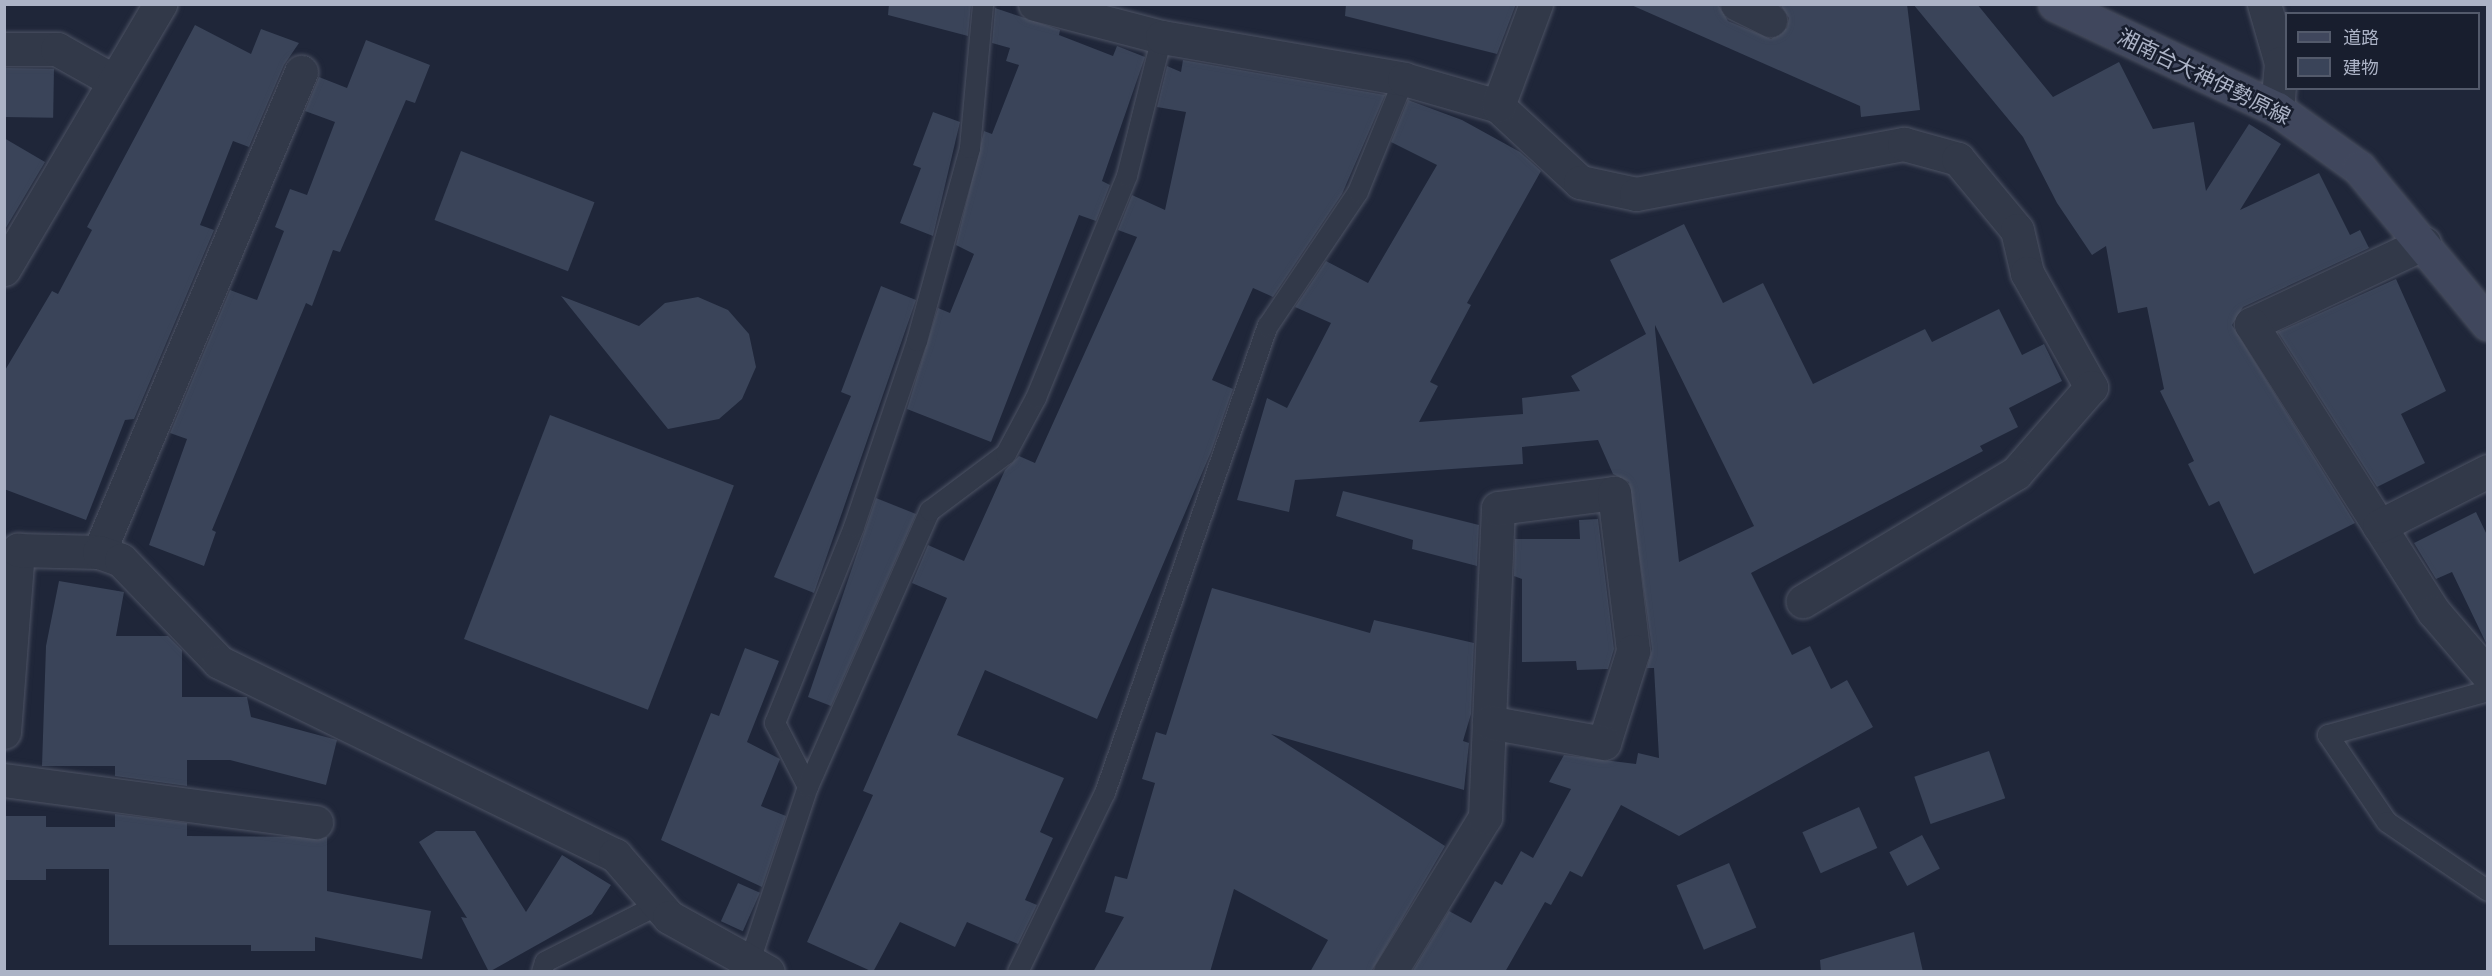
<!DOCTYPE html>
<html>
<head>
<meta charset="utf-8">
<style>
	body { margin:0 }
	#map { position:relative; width:2492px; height:976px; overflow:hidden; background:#1f2639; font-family:Jost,"Noto Sans JP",sans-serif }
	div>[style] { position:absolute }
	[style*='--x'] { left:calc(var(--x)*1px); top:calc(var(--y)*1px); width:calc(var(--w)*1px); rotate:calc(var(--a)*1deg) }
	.building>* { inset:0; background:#3a4459; transform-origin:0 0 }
	.roads { filter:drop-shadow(0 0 2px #4d5364) drop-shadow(0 0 2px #4d5364) }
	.lane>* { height:20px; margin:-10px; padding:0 10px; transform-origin:10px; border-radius:10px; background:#323949 }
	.street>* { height:33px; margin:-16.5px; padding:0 16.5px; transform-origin:16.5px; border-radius:16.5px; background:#323949 }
	.secondary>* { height:33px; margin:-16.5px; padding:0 16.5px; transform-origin:16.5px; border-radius:16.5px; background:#40475d }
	span { translate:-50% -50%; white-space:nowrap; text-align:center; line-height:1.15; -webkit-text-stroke:5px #181e2e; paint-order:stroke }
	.street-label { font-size:21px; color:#acb3c6 }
	.frame { position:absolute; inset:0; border:6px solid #acb3c6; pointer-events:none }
	.legend { position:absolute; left:2285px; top:12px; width:195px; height:78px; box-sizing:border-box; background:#181e2e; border:2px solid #535a6b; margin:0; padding:8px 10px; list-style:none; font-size:18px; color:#acb3c6 }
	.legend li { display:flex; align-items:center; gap:12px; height:30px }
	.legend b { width:30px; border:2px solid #535a6b }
</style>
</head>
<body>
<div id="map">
	<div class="building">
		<i style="clip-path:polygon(889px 4px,971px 4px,968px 36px,888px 15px)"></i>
		<i style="clip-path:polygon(1346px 4px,1516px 4px,1497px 54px,1345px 16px)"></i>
		<i style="clip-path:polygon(1629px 4px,1718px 4px,1728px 21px,1771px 39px,1787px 28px,1789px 18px,1780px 4px,1907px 4px,1920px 110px,1861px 117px,1860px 106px)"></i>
		<i style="clip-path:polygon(1913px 4px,1977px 4px,2053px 97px,2119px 62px,2153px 129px,2194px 122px,2206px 191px,2249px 124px,2281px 144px,2240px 210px,2319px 173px,2350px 235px,2360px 230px,2369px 248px,2243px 307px,2232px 325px,2355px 523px,2254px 574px,2219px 501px,2209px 506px,2188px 464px,2194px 461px,2160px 391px,2164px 389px,2147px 307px,2118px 313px,2106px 246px,2092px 255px,2057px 203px,2023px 137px)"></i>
		<i style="clip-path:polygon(995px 8px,1060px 30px,1059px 35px,1113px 56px,1117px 46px,1145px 57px,1102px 181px,1110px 185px,1096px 221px,1079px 215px,991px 442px,907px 409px,938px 308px,950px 313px,974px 254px,956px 245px,984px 131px,992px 134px,1019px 65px,1006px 61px,1010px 48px,992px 43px)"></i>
		<i style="clip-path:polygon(195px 25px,251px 54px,261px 29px,299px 43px,284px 65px,249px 147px,233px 141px,200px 225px,214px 230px,134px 419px,125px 420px,86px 520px,4px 489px,4px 372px,52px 291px,58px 294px,92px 230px,87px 227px)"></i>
		<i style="clip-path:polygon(366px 40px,430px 65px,415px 103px,406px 100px,340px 252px,333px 250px,312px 306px,306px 303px,212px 530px,216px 532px,204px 566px,149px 545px,187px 439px,170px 433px,230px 290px,257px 300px,284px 231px,275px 227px,290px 189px,307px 195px,335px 122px,305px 111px,319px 77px,347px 88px)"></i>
		<i style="clip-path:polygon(1183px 60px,1385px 95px,1342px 194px,1273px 297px,1253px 288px,1212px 380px,1233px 389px,1211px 452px,1097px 719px,985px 670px,957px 735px,1064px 778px,1040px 832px,1053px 838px,1025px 900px,1037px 905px,1018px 944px,967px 922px,955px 947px,900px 922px,873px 972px,807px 942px,873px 795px,863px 791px,947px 598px,912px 583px,928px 545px,964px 561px,1005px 470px,1019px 456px,1035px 463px,1137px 237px,1118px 230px,1132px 195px,1165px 210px,1186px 112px,1157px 107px,1167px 66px,1181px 72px)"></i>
		<i style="left:4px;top:68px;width:50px;height:49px;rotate:1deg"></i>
		<i style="clip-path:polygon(evenodd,1408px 100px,1462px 120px,1520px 152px,1541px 171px,1467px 303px,1471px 305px,1430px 382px,1438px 386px,1419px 422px,1523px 414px,1522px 398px,1580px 391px,1571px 376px,1646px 334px,1610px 260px,1684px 224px,1723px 303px,1763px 283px,1813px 384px,1925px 329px,1932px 342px,1999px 309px,2022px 355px,2044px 344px,2062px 381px,2009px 408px,2018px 427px,1980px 446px,1983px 451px,1751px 573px,1792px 655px,1810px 646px,1831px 689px,1847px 680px,1873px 727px,1679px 836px,1621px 805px,1582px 877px,1570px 871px,1551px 905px,1545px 902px,1505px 972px,1412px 972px,1449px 911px,1471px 923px,1495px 881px,1502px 885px,1521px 851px,1533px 858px,1571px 789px,1549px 782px,1564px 755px,1636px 764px,1638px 753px,1659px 758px,1654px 668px,1647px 668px,1652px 649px,1629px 482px,1613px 474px,1598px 440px,1522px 447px,1523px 464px,1295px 480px,1289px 512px,1237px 500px,1267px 398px,1287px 408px,1331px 323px,1295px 307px,1326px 261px,1368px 283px,1437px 165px,1391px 142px,1408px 100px,1655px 325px,1754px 526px,1679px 562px,1655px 329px,1655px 325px)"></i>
		<i style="clip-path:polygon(933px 112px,960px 122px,933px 236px,900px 223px,921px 168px,913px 165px)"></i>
		<i style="clip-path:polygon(4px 138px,45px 162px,4px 231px)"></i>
		<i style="left:461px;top:151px;width:143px;height:74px;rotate:21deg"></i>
		<i style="clip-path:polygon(2396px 279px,2446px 391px,2401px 414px,2425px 463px,2377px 487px,2278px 332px)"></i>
		<i style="clip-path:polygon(881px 286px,916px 300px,814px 593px,774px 577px,851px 396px,841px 392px)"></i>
		<i style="clip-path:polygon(561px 296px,639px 326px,665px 303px,698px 297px,728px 310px,749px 334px,756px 367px,742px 399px,719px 419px,668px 429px)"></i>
		<i style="left:550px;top:415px;width:197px;height:240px;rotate:21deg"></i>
		<i style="clip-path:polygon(1343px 491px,1479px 525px,1477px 566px,1412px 549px,1413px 540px,1336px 516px)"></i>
		<i style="clip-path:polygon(876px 498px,916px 514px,831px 706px,808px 697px)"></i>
		<i style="clip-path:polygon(2476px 512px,2487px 535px,2487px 645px,2452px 572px,2436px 579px,2414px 543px)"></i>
		<i style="clip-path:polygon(1598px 519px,1614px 649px,1608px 669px,1577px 670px,1576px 661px,1522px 662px,1522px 579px,1514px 576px,1515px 539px,1580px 539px,1579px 520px)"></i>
		<i style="clip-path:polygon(59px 581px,124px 592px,116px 636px,168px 636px,182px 650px,182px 697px,247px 697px,251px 717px,337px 740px,326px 785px,230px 760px,187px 760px,187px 786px,115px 776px,115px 766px,42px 766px,46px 646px)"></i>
		<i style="clip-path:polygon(1212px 588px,1370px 633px,1374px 620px,1474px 643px,1471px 714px,1463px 741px,1469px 743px,1464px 790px,1271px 734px,1445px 846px,1371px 972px,1310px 972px,1328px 940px,1234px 889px,1210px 972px,1093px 972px,1124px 917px,1105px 912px,1115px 876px,1127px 879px,1155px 783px,1142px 779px,1156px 732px,1166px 735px)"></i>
		<i style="clip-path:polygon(745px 648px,779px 661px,747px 742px,780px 759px,761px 806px,786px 816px,762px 887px,661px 840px,711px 713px,719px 716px)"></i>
		<i style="left:1989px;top:751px;width:50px;height:79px;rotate:71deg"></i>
		<i style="left:1859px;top:807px;width:45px;height:62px;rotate:66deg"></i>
		<i style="clip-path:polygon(115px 814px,187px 823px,187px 836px,327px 837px,327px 891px,431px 911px,422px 959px,315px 937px,315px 951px,251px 951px,251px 945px,109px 945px,109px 869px,46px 869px,46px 880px,4px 880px,4px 816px,46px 816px,46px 827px,115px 827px)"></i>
		<i style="clip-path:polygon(436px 831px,475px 831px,526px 912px,562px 855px,611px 885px,592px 914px,489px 972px,461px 917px,467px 918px,419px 842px)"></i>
		<i style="left:1922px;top:835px;width:38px;height:37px;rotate:62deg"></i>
		<i style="left:1729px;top:863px;width:70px;height:57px;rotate:67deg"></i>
		<i style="left:738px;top:883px;width:24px;height:42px;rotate:24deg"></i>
		<i style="clip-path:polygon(1914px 932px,1923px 972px,1821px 972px,1820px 960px)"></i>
	</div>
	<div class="roads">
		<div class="lane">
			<i style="--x:2488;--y:691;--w:166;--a:164.6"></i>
			<i style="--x:2328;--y:735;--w:105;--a:55.9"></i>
			<i style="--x:2387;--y:822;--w:122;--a:34.3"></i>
			<i style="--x:808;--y:787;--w:72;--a:-117.3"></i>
			<i style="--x:775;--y:723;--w:211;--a:-68"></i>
			<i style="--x:854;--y:527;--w:196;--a:-71.3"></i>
			<i style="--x:917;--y:341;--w:200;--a:-74.6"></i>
			<i style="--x:970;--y:148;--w:145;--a:-84.8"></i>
			<i style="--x:749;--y:964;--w:187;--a:-71.6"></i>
			<i style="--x:808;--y:787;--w:302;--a:-66.2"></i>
			<i style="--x:930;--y:511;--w:95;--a:-36.9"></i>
			<i style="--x:1006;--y:454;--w:64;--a:-61.8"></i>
			<i style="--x:1036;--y:398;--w:240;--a:-67.7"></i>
			<i style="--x:1127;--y:176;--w:143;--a:-75.9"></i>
			<i style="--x:542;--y:972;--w:10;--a:-73"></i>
			<i style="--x:545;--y:962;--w:127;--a:-26.8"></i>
			<i style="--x:1018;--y:972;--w:199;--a:-64.1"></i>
			<i style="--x:1105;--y:793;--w:495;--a:-70.8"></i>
			<i style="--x:1268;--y:326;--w:161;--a:-56.1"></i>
			<i style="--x:1358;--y:192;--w:122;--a:-67.8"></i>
		</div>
		<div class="street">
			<i style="--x:1035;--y:4;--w:131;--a:14.6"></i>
			<i style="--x:1162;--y:37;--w:246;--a:9.8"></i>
			<i style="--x:1404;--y:79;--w:98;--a:16"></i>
			<i style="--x:1498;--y:106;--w:112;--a:42.8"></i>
			<i style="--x:1580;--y:182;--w:57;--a:12.1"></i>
			<i style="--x:1636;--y:194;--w:273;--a:-10.6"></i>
			<i style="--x:1904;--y:144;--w:56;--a:15.5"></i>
			<i style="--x:1958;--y:159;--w:92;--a:50.3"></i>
			<i style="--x:2017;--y:230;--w:44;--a:76.9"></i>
			<i style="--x:2027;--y:273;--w:131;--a:60.7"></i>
			<i style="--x:2091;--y:387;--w:114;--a:131.1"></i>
			<i style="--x:2016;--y:473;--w:249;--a:149"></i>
			<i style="--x:1737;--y:4;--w:37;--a:26"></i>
			<i style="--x:2264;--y:4;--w:61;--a:73.9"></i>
			<i style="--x:2281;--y:63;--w:46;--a:95"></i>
			<i style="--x:4;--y:49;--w:53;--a:0"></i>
			<i style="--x:57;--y:49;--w:63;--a:29.4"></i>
			<i style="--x:1498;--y:106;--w:109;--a:-69.6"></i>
			<i style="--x:2424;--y:243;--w:191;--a:154.9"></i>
			<i style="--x:2251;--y:324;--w:341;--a:57.6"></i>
			<i style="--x:2434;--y:612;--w:83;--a:49.4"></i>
			<i style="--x:4;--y:269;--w:308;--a:-59.5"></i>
			<i style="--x:2379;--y:526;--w:122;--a:-26.8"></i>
			<i style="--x:99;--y:552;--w:521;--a:-67.18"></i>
			<i style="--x:4;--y:732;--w:183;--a:-85.6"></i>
			<i style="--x:18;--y:550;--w:81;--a:1.4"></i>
			<i style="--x:99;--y:552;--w:23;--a:20"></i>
			<i style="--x:121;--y:560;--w:141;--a:46.1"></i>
			<i style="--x:219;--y:662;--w:441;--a:26"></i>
			<i style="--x:615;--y:855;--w:82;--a:48.9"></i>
			<i style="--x:669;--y:917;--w:113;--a:29.1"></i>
			<i style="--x:4;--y:780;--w:315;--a:7.7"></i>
			<i style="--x:1390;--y:972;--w:182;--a:-58.5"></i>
			<i style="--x:1485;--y:817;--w:309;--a:-87.6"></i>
			<i style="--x:1498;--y:508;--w:117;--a:-7.4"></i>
			<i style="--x:1614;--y:493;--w:159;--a:83.1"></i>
			<i style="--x:1633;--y:651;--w:96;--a:107.5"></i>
			<i style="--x:1604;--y:743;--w:117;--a:-169.7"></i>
		</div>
		<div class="secondary">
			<i style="--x:2055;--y:4;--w:246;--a:25.3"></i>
			<i style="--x:2277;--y:109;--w:101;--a:35.7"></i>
			<i style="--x:2359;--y:168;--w:202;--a:50.4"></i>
		</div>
	</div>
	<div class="street-label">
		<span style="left:2204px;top:77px;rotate:26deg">湘南台大神伊勢原線</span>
	</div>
	<div class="frame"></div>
	<ul class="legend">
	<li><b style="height:8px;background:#40475d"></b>道路</li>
	<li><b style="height:16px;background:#3a4459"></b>建物</li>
	</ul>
</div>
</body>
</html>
